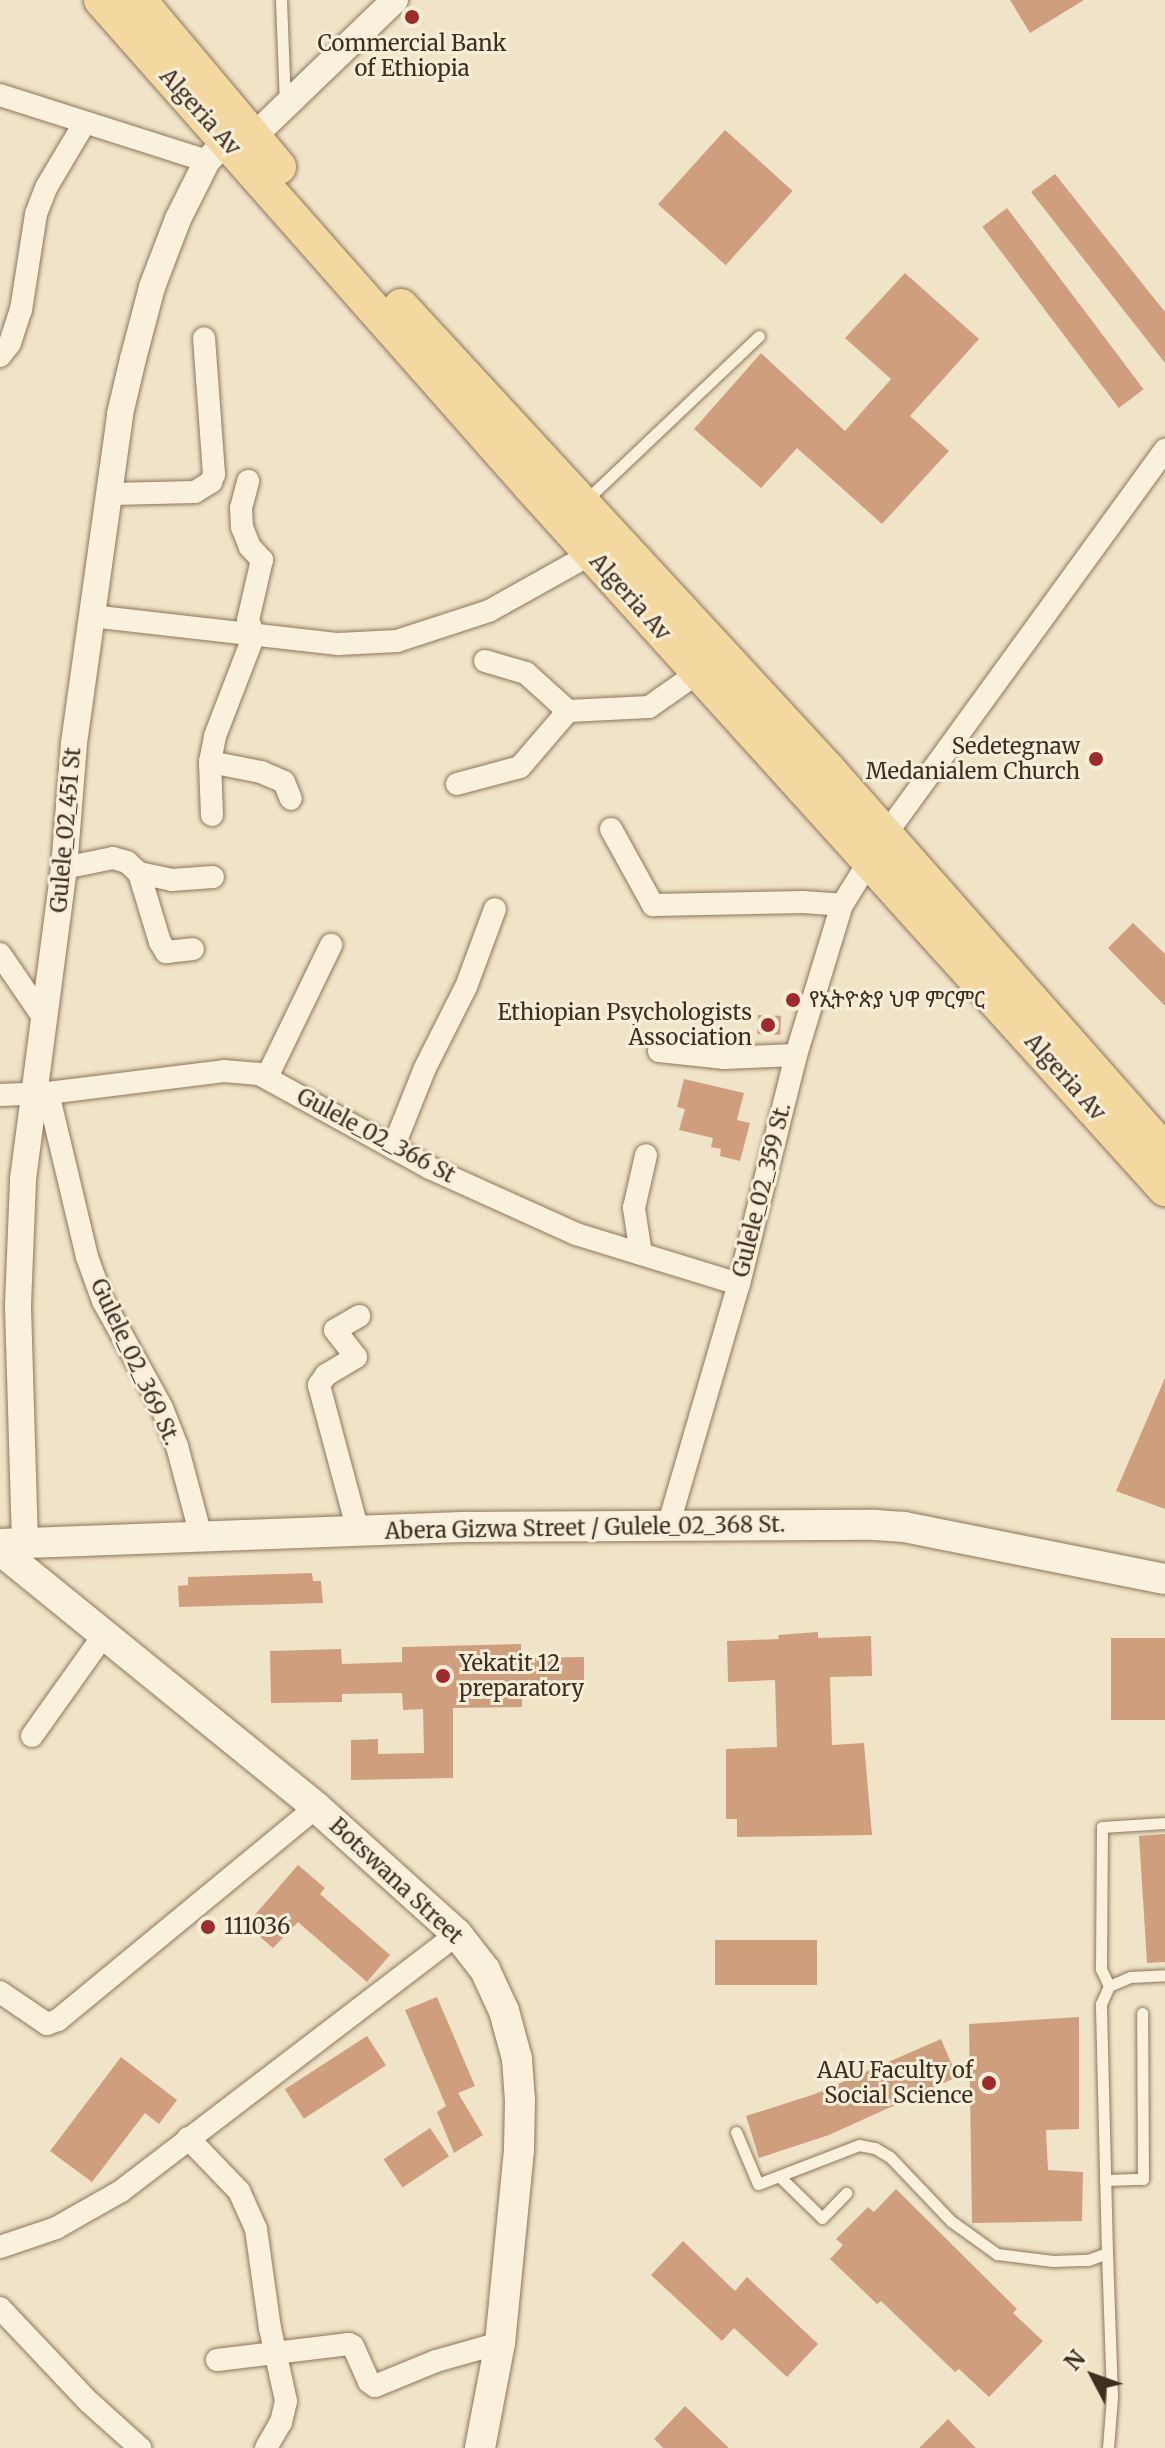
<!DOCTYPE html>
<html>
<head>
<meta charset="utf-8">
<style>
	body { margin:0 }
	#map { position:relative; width:1165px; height:2448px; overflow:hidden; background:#f0e4c8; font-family:Merriweather,"Noto Sans Ethiopic",serif }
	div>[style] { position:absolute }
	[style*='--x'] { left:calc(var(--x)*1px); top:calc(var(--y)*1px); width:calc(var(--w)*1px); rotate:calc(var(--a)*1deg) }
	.building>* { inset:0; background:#cf9f7d; transform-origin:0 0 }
	.roads { filter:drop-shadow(0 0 2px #8d765c) drop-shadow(0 0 2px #8d765c) }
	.service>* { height:11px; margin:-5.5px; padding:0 5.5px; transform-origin:5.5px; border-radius:5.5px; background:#faf1dc }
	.minor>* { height:22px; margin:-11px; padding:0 11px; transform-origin:11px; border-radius:11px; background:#faf1dc }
	.tertiary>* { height:26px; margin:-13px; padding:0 13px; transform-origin:13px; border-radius:13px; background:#faf1dc }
	.secondary>* { height:30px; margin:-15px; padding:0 15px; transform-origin:15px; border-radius:15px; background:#faf1dc }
	.primary>* { height:34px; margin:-17px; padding:0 17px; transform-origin:17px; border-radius:17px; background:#f3d9a0 }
	.dots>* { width:22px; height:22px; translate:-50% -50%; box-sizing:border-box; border:4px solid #f7eed8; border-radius:50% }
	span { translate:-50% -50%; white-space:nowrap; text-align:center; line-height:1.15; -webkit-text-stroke:6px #f7eed8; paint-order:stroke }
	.poi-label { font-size:22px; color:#3d2e20 }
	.right { translate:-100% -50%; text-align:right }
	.left { translate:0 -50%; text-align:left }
	.street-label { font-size:22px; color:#3d2e20 }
	.north { position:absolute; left:1053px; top:2336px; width:80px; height:80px; -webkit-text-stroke:6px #f7eed8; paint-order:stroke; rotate:311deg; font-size:22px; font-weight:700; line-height:32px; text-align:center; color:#3d2e20 }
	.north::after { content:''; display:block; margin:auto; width:28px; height:36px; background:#3d2e20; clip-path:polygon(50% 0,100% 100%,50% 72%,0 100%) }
</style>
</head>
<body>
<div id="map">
	<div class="building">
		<i style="clip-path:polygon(1010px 0,1084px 0,1030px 33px)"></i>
		<i style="left:725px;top:130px;width:91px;height:100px;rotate:42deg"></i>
		<i style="clip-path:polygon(1055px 174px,1165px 312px,1165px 363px,1031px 192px)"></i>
		<i style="left:1007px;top:208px;width:227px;height:31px;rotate:53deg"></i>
		<i style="clip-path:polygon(905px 273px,979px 339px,910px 416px,949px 451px,882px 524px,797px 448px,761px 488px,694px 429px,761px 353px,845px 431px,891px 379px,845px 338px)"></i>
		<i style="clip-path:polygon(1133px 923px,1165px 954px,1165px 1006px,1108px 948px)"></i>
		<i style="left:758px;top:1015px;width:23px;height:19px;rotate:2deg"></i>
		<i style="clip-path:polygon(684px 1079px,744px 1093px,737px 1120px,750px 1123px,740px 1161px,720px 1156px,721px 1149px,711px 1147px,713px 1138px,679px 1130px,685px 1109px,677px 1107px)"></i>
		<i style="clip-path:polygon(1165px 1378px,1165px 1509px,1116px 1491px)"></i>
		<i style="clip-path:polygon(312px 1573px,313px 1581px,321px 1581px,323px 1603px,179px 1607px,178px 1586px,188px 1585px,188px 1577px)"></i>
		<i style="clip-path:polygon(818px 1632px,818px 1638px,871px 1636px,872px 1676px,830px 1677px,832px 1745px,864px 1743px,872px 1835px,737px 1837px,737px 1819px,726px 1819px,726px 1749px,777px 1747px,775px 1680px,728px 1682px,727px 1641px,779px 1639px,778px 1635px)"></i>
		<i style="left:1165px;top:1638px;width:82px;height:54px;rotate:90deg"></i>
		<i style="clip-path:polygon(521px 1644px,521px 1658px,584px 1657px,584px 1685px,522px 1686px,522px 1707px,453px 1708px,453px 1778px,351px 1780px,351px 1740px,378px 1739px,378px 1754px,424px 1753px,423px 1709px,403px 1710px,402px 1693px,342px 1694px,342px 1702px,271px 1703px,270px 1651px,341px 1649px,342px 1664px,402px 1662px,402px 1647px)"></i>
		<i style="clip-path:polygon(1165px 1834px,1165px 1962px,1147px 1963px,1139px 1836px)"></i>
		<i style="clip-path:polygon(298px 1865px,325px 1888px,320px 1894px,390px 1955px,367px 1982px,298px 1922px,273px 1948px,246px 1925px)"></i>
		<i style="left:817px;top:1940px;width:45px;height:102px;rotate:90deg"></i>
		<i style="clip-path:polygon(437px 1997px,475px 2086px,458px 2093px,483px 2135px,454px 2153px,437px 2112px,446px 2106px,405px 2010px)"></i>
		<i style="clip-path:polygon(1079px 2017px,1079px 2129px,1046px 2130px,1048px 2170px,1083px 2172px,1082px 2221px,972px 2223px,969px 2024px)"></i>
		<i style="left:367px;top:2036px;width:35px;height:98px;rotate:57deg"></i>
		<i style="clip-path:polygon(941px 2039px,957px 2077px,829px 2135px,759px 2158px,746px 2116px,815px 2094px)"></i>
		<i style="clip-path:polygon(121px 2057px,177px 2100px,159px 2124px,145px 2113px,92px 2182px,50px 2151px)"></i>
		<i style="left:430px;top:2128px;width:34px;height:56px;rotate:56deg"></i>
		<i style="clip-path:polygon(896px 2189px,1017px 2309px,1013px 2313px,1043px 2341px,989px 2397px,959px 2369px,955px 2372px,881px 2301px,877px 2304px,830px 2259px,843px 2245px,836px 2239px,868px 2207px,874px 2212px)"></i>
		<i style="clip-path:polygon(683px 2241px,735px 2291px,747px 2277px,818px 2344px,787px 2377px,734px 2328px,722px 2341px,651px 2275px)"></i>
		<i style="clip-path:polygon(685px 2406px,729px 2448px,663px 2448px,654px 2439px)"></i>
		<i style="clip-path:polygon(948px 2419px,976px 2448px,919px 2448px)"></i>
	</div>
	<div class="roads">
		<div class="service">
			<i style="--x:281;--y:0;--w:104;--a:87.8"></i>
			<i style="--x:584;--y:502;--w:241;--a:-43.5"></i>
			<i style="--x:1109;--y:1986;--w:19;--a:-115"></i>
			<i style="--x:1101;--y:1969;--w:142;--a:-89.6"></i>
			<i style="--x:1102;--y:1827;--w:63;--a:-3.6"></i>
			<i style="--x:736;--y:2132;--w:56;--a:67.1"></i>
			<i style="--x:758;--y:2184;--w:108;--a:-21.1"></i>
			<i style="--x:859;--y:2145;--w:16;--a:11"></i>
			<i style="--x:875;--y:2148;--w:17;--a:31"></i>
			<i style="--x:890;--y:2157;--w:88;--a:46.4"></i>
			<i style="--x:951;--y:2221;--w:57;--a:35.7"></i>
			<i style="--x:997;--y:2254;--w:56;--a:7.1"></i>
			<i style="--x:1053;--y:2261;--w:35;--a:-2"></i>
			<i style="--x:1088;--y:2260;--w:20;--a:-20"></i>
			<i style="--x:1107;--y:2253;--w:249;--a:-91.4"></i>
			<i style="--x:1101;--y:2004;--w:20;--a:-66"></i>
			<i style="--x:1109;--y:1986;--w:23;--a:-23"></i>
			<i style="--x:1130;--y:1977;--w:35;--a:-3"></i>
			<i style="--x:779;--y:2176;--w:60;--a:44.3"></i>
			<i style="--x:822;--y:2218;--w:35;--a:-46"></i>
			<i style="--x:1105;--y:2180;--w:38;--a:-2"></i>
			<i style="--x:1143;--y:2179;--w:166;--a:-90.3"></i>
			<i style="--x:1107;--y:2253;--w:144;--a:88"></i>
			<i style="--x:1112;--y:2397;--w:51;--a:94.5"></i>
		</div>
		<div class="minor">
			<i style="--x:0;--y:95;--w:217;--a:17.7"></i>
			<i style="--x:0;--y:356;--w:16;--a:-52"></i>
			<i style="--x:10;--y:343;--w:35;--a:-72"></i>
			<i style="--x:21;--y:310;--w:97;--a:-81.1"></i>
			<i style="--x:36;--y:214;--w:30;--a:-69"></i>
			<i style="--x:47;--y:186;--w:72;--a:-59.2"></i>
			<i style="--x:111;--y:494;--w:84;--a:-1.4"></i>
			<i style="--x:195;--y:492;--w:19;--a:-32"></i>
			<i style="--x:211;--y:482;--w:9;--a:-69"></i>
			<i style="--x:214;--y:474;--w:136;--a:-94.2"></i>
			<i style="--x:91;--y:616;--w:249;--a:6.5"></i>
			<i style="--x:338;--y:644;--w:59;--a:-2.9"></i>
			<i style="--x:397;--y:641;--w:97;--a:-18.1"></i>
			<i style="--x:489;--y:611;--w:117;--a:-29.2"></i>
			<i style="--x:485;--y:661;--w:43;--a:16.3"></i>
			<i style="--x:526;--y:673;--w:57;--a:42.1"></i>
			<i style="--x:568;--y:711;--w:81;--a:-2.8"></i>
			<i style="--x:649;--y:707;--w:61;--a:-35"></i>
			<i style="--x:210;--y:762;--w:52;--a:11.1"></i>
			<i style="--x:261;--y:772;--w:25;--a:23"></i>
			<i style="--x:284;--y:782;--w:18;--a:68"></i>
			<i style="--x:457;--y:784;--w:65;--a:-15.1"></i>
			<i style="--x:520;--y:767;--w:74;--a:-49.4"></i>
			<i style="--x:212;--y:815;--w:53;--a:-92.2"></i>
			<i style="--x:210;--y:762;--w:26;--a:-79"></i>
			<i style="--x:215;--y:736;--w:108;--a:-68.9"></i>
			<i style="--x:254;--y:635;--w:16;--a:-112"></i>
			<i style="--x:248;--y:620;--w:62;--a:-76.9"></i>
			<i style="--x:262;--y:560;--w:18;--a:-133"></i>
			<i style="--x:250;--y:547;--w:22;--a:-112"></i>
			<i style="--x:242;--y:527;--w:19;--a:-93"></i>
			<i style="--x:241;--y:508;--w:28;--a:-75"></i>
			<i style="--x:611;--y:829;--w:87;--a:61.1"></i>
			<i style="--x:653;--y:905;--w:150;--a:-1.1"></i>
			<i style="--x:803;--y:902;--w:39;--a:4"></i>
			<i style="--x:64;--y:868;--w:50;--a:-11.5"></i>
			<i style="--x:113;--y:858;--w:15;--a:16"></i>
			<i style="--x:127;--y:862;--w:16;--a:43"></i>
			<i style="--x:139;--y:873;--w:72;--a:73.1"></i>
			<i style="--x:160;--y:942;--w:12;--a:59"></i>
			<i style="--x:166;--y:952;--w:27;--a:-6"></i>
			<i style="--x:139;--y:873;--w:33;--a:12"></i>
			<i style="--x:171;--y:880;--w:42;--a:-4.1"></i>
			<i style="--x:0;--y:954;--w:80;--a:55.7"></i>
			<i style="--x:659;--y:1051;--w:64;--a:6.2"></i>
			<i style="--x:723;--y:1058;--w:73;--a:-2.4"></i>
			<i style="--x:267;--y:1077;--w:147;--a:-64.1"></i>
			<i style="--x:48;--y:1093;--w:169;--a:76.6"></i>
			<i style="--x:87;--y:1257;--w:47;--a:70"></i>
			<i style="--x:103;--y:1301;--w:122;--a:61.1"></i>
			<i style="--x:162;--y:1408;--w:41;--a:68.5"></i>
			<i style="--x:177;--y:1446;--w:93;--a:75.1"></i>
			<i style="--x:0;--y:1095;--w:48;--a:-2.4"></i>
			<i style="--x:48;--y:1093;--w:177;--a:-7.1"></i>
			<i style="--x:224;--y:1071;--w:35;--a:5"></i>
			<i style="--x:259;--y:1074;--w:195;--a:28.8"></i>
			<i style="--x:430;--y:1168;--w:160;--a:24.3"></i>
			<i style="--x:576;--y:1234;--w:170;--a:17.1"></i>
			<i style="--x:393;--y:1148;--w:86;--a:-68.2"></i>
			<i style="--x:425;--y:1068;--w:91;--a:-63.2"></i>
			<i style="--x:466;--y:987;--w:83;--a:-69.6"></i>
			<i style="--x:641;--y:1254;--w:47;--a:-98.7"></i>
			<i style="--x:634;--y:1208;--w:54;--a:-77.2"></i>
			<i style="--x:669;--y:1523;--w:249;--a:-73.7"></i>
			<i style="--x:739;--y:1284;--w:236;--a:-76"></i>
			<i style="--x:796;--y:1055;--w:157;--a:-73"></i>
			<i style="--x:842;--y:905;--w:84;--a:-58.2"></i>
			<i style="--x:886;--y:834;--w:475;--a:-54"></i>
			<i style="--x:358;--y:1531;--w:151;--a:-105"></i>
			<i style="--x:319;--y:1385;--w:12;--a:-55"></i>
			<i style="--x:326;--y:1375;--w:35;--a:-31"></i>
			<i style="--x:356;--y:1357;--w:34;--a:-128"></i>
			<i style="--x:335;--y:1330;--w:28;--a:-30"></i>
			<i style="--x:32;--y:1736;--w:128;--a:-54.6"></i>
			<i style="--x:0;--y:1992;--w:57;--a:34.2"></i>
			<i style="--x:47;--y:2024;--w:12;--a:-20"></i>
			<i style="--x:58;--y:2020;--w:335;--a:-39.5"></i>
			<i style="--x:188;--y:2138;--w:74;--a:46.1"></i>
			<i style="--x:239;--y:2191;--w:42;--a:65.9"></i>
			<i style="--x:256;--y:2229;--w:100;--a:82"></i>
			<i style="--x:270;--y:2328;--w:75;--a:77.6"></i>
			<i style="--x:286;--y:2401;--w:22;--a:103"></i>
			<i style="--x:281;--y:2422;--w:30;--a:120"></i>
			<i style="--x:0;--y:2247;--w:59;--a:-18.7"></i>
			<i style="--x:56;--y:2228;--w:75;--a:-29.6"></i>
			<i style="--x:121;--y:2191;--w:423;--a:-37.4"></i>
			<i style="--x:0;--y:2308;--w:129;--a:46.6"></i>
			<i style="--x:89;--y:2402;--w:69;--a:42"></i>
			<i style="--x:217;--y:2360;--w:133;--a:-6.9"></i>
			<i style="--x:349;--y:2344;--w:4;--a:27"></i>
			<i style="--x:353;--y:2346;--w:39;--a:66"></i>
			<i style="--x:369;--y:2382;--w:7;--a:34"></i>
			<i style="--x:375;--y:2386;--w:66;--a:-22.3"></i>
			<i style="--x:436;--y:2361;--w:66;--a:-15.7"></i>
		</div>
		<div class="tertiary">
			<i style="--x:25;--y:1543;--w:238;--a:-91.7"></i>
			<i style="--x:18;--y:1305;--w:126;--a:-87.7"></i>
			<i style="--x:23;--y:1179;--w:314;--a:-82.5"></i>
			<i style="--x:64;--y:868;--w:125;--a:-85.4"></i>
			<i style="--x:74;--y:743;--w:332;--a:-82"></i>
			<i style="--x:120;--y:414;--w:57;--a:-76.7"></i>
			<i style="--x:133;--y:359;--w:74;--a:-75.2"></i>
			<i style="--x:152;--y:287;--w:73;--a:-69.1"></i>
			<i style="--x:178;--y:219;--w:65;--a:-63.4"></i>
			<i style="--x:207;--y:161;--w:28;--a:-46"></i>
			<i style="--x:226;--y:141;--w:28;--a:-10"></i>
			<i style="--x:254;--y:136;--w:196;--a:-44"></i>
		</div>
		<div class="secondary">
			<i style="--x:0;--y:1544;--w:469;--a:-2.1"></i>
			<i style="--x:469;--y:1527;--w:406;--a:-0.3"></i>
			<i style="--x:875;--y:1525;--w:29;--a:4"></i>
			<i style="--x:904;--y:1527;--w:266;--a:11.3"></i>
			<i style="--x:0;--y:1550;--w:407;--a:39.1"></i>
			<i style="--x:316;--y:1807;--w:190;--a:42"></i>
			<i style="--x:457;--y:1934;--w:46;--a:52.1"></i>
			<i style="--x:485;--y:1970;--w:45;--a:65.1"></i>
			<i style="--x:504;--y:2011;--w:50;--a:74.8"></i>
			<i style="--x:517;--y:2059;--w:42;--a:85.9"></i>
			<i style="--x:520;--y:2101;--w:49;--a:91.2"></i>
			<i style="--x:519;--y:2150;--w:194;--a:95.6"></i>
			<i style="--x:500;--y:2343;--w:107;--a:100.8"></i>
		</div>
		<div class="primary">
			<i style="--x:101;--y:0;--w:647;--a:48.57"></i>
			<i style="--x:529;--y:485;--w:949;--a:47.91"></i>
			<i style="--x:139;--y:0;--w:218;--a:50"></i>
			<i style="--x:401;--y:306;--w:630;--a:47.32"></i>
			<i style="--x:828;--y:769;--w:509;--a:48.58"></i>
		</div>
	</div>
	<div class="dots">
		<i style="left:412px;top:17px;background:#9e2a2b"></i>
		<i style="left:1096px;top:759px;background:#9e2a2b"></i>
		<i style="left:793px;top:1000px;background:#9e2a2b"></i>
		<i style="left:768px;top:1025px;background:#9e2a2b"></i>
		<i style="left:443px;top:1676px;background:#9e2a2b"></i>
		<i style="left:208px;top:1927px;background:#9e2a2b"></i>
		<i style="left:989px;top:2083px;background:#9e2a2b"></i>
	</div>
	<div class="poi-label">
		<span style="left:412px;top:56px">Commercial Bank<br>of Ethiopia</span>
		<span class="right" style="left:1080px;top:759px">Sedetegnaw<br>Medanialem Church</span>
		<span class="left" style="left:809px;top:1000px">የኢትዮጵያ ህዋ ምርምር</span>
		<span class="right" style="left:752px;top:1025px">Ethiopian Psychologists<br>Association</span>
		<span class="left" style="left:459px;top:1676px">Yekatit 12<br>preparatory</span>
		<span class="left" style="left:224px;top:1927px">111036</span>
		<span class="right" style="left:973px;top:2083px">AAU Faculty of<br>Social Science</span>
	</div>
	<div class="street-label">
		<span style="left:200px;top:112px;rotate:48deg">Algeria Av</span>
		<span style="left:630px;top:597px;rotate:48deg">Algeria Av</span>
		<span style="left:66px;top:830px;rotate:-85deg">Gulele_02_451 St</span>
		<span style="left:1065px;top:1077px;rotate:48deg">Algeria Av</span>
		<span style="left:376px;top:1136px;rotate:28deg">Gulele_02_366 St</span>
		<span style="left:762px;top:1190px;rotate:-76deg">Gulele_02_359 St.</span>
		<span style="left:135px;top:1362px;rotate:65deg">Gulele_02_369 St.</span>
		<span style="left:585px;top:1528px;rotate:-1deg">Abera Gizwa Street / Gulele_02_368 St.</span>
		<span style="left:396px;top:1881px;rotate:43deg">Botswana Street</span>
	</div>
	<div class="north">N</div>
</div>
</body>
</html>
